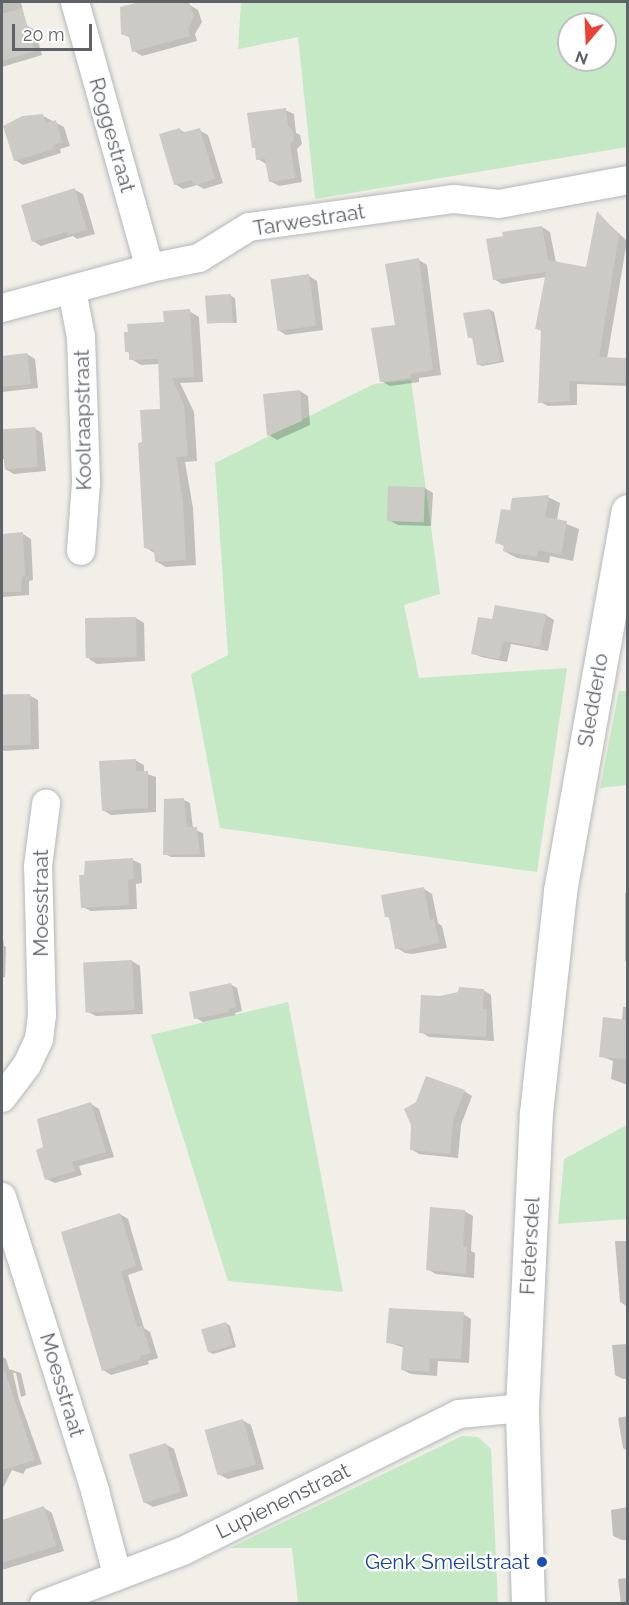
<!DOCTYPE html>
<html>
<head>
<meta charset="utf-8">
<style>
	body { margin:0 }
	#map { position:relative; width:629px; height:1605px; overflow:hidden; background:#f1efe8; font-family:Raleway,sans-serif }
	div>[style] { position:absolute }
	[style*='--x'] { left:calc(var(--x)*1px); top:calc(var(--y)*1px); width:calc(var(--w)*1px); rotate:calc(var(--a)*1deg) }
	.green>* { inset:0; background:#c5e8c5 }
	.shadow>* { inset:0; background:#0003; transform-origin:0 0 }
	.building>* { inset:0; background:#cccac5; transform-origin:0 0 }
	.roads { filter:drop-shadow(0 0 2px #b5b8bc) drop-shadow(0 0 2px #b5b8bc) }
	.minor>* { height:28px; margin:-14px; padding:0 14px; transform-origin:14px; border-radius:14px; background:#fff }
	.tertiary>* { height:33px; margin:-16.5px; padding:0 16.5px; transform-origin:16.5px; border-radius:16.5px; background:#fff }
	.dots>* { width:16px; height:16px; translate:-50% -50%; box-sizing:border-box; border:3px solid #fff; border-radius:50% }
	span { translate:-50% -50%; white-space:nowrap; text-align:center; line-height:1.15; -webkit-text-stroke:4.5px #fff; paint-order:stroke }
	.street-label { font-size:21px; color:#5f6368 }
	.transit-label { font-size:21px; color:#164399 }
	.right { translate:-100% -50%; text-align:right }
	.frame { position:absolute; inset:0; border:3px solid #5f6368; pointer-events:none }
	.north { position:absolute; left:557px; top:12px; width:60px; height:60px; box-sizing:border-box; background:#fff; border:2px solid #bfc1c3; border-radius:50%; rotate:199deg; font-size:16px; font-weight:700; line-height:24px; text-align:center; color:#5f6368 }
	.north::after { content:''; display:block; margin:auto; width:21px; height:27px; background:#ea4335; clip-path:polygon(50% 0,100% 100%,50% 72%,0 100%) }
	.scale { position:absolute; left:12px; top:24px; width:80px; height:27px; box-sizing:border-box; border:3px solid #5f6368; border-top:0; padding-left:8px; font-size:18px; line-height:21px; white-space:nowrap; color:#5f6368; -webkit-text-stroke:4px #fff; paint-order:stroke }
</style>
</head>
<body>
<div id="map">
	<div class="green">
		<i style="clip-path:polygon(evenodd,241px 2px,627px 2px,627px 147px,315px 199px,298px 37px,238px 49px,241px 2px,569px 24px,605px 24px,605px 60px,569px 60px,569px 24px)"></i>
		<i style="clip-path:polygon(411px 380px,440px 594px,404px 605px,419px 678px,567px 668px,537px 872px,220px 828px,191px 674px,228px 655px,215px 463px,374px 384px)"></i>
		<i style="clip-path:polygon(619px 691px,627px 691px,627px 785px,600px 788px)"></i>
		<i style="clip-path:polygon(288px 1002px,343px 1292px,228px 1281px,151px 1035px)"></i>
		<i style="clip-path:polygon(627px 1125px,627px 1219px,558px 1224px,564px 1159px)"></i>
		<i style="clip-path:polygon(462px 1436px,478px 1437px,491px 1449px,498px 1603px,298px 1603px,292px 1548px,230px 1548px)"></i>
	</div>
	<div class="shadow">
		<i style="clip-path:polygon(2px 2px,21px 2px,26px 25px,35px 30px,42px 55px,2px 67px)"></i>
		<i style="clip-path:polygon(145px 2px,185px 2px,198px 10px,202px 22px,195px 34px,197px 41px,142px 56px,134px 51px,131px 38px,123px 33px,123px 6px)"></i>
		<i style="clip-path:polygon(285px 110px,294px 114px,296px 133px,300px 135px,302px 144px,297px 149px,302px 182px,279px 186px,270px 181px,266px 164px,258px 159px,257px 149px,254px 147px)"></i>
		<i style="clip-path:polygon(43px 116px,64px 127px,70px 146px,60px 149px,61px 153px,23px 165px,15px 160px)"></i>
		<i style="clip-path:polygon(180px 130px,186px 133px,199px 130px,208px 135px,223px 183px,204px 189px,197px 185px,183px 189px,175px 184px)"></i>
		<i style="clip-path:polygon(75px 190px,83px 194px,95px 234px,77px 239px,73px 236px,41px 246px,33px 241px)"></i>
		<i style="clip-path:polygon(598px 214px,627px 241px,607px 359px,628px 360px,628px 386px,577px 384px,577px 405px,548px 406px,540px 402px,543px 332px,536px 328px,546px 277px,502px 284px,494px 279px,542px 227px,550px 232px,556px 263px,588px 269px)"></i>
		<i style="clip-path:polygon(419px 260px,427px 265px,441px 375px,419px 378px,419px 382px,390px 386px,381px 381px)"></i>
		<i style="clip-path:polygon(309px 276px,317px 281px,323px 330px,286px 335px,278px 330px)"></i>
		<i style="clip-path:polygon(231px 296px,235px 298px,237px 323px,208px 322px)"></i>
		<i style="clip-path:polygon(490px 310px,494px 312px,504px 362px,482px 366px,478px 364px,474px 340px,470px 337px)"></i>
		<i style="clip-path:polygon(189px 311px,199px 317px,203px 382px,180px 383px,194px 412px,197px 461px,185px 462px,193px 508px,196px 565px,166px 567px,157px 562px,156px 554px,145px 547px,143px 444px,162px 411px,159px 364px,141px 365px,131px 359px,131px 354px,126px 351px,165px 323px)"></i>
		<i style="clip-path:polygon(27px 354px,35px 359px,38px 388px,2px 392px,2px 357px)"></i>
		<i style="clip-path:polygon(300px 391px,308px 396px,310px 425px,277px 440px,269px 435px)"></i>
		<i style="clip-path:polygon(34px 428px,42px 433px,46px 471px,14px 474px,5px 469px,4px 459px,2px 459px,2px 432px)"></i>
		<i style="clip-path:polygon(425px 488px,433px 493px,431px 526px,398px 525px,389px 520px)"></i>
		<i style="clip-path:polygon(548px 497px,560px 503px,557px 520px,579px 529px,573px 561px,550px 556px,549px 563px,517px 558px,504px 551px,505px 547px,497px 542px,511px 512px)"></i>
		<i style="clip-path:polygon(23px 534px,31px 539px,33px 580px,29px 581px,29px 595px,2px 597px,2px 535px)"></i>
		<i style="clip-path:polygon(496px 607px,546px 615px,554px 620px,548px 651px,511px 644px,507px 662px,481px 657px,473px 653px,493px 621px)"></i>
		<i style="clip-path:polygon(136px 618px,144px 623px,145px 661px,97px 664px,89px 659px,86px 621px)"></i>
		<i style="clip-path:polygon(29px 695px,38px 700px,39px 749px,2px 751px,2px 696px)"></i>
		<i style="clip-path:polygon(135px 760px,144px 765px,144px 773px,156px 777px,156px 812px,111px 815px,103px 810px)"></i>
		<i style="clip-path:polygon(184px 800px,190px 803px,193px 829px,203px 833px,205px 857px,171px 857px,165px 854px)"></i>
		<i style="clip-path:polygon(133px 860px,141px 864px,142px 883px,136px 884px,137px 909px,91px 911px,83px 907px)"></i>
		<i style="clip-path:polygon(424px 889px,432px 894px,438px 923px,442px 926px,447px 948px,412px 954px,405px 953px,397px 948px,391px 919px,386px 916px)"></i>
		<i style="left:628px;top:893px;width:68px;height:3px;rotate:90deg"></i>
		<i style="clip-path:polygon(2px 929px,4px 946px,6px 947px,5px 977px,2px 978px)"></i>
		<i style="clip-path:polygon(132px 961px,140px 966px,143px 1014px,96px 1016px,88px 1012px)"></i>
		<i style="clip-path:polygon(230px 984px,237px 988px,242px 1011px,235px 1013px,235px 1015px,203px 1022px,196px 1018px)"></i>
		<i style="clip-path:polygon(483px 990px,491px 995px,494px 1041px,429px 1037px,421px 1032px,440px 997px)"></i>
		<i style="clip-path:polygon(623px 1007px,628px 1007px,628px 1085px,611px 1079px,613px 1061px,600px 1056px,622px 1021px)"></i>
		<i style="clip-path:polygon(464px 1091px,472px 1096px,461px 1125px,458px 1158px,419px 1154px,411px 1149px)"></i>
		<i style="clip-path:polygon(91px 1104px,99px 1109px,114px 1157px,79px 1166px,82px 1175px,55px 1183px,46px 1179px,45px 1148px)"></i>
		<i style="clip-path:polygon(464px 1211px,473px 1216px,471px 1251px,475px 1253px,474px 1278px,436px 1274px,427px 1269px)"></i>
		<i style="clip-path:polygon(120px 1214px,128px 1219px,143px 1270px,128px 1275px,144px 1328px,150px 1332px,158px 1358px,148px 1361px,149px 1364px,111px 1375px,103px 1370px)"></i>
		<i style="clip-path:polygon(615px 1241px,628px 1241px,628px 1307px,620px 1302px)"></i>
		<i style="clip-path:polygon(463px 1314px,471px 1319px,469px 1363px,438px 1361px,437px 1376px,411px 1374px,403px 1370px,405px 1348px,387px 1342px)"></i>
		<i style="clip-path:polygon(226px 1323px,230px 1326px,236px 1347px,213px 1354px,209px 1352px)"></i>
		<i style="clip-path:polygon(628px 1344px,628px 1379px,623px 1379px,615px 1375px,612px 1345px)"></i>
		<i style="clip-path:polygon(2px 1356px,6px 1359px,9px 1369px,21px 1373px,26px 1395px,21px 1397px,16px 1373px,13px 1373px,19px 1399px,42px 1464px,26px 1469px,23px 1474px,12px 1470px,2px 1490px)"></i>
		<i style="clip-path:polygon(628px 1416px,628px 1451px,623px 1448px,618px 1418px)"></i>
		<i style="clip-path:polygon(242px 1420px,251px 1425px,264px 1469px,228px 1479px,220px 1475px)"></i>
		<i style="clip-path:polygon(165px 1444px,174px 1449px,188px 1496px,153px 1507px,144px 1502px)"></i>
		<i style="clip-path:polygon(628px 1507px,628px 1540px,622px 1540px,613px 1536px,611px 1510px)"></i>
		<i style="clip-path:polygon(44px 1508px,52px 1513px,64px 1551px,2px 1570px,2px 1521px)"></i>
		<i style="clip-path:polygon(628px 1578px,628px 1604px,621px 1604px,618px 1579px)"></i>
	</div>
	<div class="building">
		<i style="clip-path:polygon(140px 2px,189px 2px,194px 17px,188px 28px,190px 36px,132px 52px,129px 37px,121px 34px,120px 7px)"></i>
		<i style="clip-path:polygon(22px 8px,35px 51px,2px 61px,2px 14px)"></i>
		<i style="clip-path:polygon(286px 108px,288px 126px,292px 129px,294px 139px,290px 144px,295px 178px,269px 182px,265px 159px,256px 160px,255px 148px,252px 148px,247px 113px)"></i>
		<i style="clip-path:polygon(43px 114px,46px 123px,56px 120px,62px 142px,53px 145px,54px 149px,14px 161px,3px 126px,22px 116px)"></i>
		<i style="clip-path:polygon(180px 128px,181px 133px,200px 128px,215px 179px,195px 185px,191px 180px,174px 185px,159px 134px)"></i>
		<i style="clip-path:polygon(75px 188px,87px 230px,68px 235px,67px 232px,32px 242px,21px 205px)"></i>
		<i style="clip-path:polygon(597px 211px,619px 235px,599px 357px,627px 358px,625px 383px,569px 381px,570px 401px,538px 403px,541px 330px,535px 329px,546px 272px,493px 280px,486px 239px,503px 236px,502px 232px,542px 226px,548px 260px,586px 267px)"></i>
		<i style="clip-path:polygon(419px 258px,433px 370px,411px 374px,411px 378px,380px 382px,371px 328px,395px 325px,385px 264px)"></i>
		<i style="left:309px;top:274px;width:52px;height:39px;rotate:82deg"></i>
		<i style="left:231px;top:294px;width:28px;height:26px;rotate:86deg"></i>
		<i style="clip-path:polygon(190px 309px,194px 377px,172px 378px,184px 405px,188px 456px,176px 457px,183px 501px,186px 560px,155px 562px,154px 550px,144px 548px,138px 443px,142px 442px,140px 410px,160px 409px,158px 359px,129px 360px,129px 352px,125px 352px,124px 332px,128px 332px,127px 324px,164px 322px,163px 311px)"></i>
		<i style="clip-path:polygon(490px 309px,501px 361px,477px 365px,472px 337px,468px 338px,463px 313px)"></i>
		<i style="clip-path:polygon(27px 353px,31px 384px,2px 387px,2px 356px)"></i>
		<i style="clip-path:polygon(300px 390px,302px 421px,267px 436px,263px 394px)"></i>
		<i style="left:35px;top:427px;width:40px;height:33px;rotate:86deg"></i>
		<i style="left:388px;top:486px;width:37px;height:35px;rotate:2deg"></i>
		<i style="clip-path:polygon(549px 495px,545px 517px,567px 521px,561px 555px,538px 550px,537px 557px,503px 551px,504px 545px,495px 543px,501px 509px,510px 510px,512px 498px)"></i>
		<i style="clip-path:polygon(23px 532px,25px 576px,22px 577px,21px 592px,2px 592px,2px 534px)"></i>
		<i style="clip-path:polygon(495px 605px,546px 614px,540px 647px,503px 641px,499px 659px,471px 654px,478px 617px,492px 619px)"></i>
		<i style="left:136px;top:617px;width:40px;height:51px;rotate:89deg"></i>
		<i style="left:30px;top:694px;width:51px;height:28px;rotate:89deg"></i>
		<i style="clip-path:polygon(136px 759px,136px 771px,148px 771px,148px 808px,102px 811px,99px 761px)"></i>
		<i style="clip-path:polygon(184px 798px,187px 827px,197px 827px,200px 854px,163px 855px,164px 799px)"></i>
		<i style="clip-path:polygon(133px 858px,134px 879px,128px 880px,129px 905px,81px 908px,79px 875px,84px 875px,85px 861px)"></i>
		<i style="clip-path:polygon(424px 887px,430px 920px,434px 919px,439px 943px,403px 951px,403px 948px,395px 949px,389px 917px,385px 917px,381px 895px)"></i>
		<i style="left:132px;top:960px;width:50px;height:49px;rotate:87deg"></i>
		<i style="clip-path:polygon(231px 983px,236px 1007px,229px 1009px,229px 1012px,194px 1019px,189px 992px)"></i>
		<i style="clip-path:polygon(459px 987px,484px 989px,483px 1009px,487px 1009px,486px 1037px,419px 1033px,421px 995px,440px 996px,458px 992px)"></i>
		<i style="clip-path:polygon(603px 1017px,627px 1020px,627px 1059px,599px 1057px)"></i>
		<i style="clip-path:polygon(426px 1076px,465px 1090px,453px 1120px,450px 1154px,410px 1150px,411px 1125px,404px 1109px,416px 1102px)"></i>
		<i style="clip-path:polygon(91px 1102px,106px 1152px,72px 1162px,75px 1171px,45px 1180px,36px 1150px,43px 1147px,37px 1119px)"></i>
		<i style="clip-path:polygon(430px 1207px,465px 1210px,463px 1246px,467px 1247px,466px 1274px,426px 1270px)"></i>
		<i style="clip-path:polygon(120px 1213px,136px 1266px,121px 1271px,137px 1327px,142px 1326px,151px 1353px,140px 1356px,141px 1359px,102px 1371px,61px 1232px)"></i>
		<i style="clip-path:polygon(389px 1308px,464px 1312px,461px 1359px,430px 1358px,429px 1372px,401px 1370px,403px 1345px,386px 1343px)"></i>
		<i style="left:226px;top:1322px;width:24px;height:26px;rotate:73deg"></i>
		<i style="clip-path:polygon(5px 1371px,35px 1460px,2px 1470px,2px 1372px)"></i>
		<i style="left:243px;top:1419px;width:47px;height:40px;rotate:74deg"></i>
		<i style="left:166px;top:1443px;width:51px;height:39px;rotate:73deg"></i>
		<i style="clip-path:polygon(44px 1506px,56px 1546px,2px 1563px,2px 1520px)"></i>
	</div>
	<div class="roads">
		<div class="minor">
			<i style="--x:75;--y:2;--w:276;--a:74.3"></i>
			<i style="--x:72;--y:290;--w:48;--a:79.2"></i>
			<i style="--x:81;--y:337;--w:146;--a:88"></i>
			<i style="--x:86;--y:483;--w:68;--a:94.2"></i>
			<i style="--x:2;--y:308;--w:153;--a:-15.1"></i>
			<i style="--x:150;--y:268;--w:50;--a:-11.5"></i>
			<i style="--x:199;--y:258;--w:59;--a:-31.8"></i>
			<i style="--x:249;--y:227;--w:207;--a:-7.8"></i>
			<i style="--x:454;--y:199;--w:45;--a:6.3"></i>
			<i style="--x:499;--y:204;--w:131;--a:-10.5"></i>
			<i style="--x:2;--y:1098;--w:41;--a:-52.9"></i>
			<i style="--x:27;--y:1065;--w:29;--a:-65"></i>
			<i style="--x:39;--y:1039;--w:24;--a:-83"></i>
			<i style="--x:42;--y:1015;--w:149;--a:-91.5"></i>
			<i style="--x:38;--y:866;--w:63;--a:-82.6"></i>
			<i style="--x:2;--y:1197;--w:308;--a:72.4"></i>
			<i style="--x:95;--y:1491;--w:86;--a:75.2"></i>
			<i style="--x:44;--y:1604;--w:149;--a:-20.9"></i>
			<i style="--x:183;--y:1551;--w:308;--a:-26.4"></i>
			<i style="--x:459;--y:1414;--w:63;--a:-5.4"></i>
		</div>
		<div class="tertiary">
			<i style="--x:528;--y:1604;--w:196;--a:-91.8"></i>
			<i style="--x:522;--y:1408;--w:295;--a:-87.3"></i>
			<i style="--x:536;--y:1113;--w:223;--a:-83.8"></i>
			<i style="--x:560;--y:891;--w:386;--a:-79.9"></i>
		</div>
	</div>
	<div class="dots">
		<i style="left:542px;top:1562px;background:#1a4fb4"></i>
	</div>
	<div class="street-label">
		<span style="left:112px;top:135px;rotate:74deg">Roggestraat</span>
		<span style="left:309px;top:220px;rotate:-9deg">Tarwestraat</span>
		<span style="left:83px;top:420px;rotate:-91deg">Koolraapstraat</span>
		<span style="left:593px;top:700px;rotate:-80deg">Sledderlo</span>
		<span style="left:41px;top:903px;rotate:-90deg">Moesstraat</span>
		<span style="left:530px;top:1246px;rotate:-87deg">Fletersdel</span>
		<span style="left:62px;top:1385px;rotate:73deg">Moesstraat</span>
		<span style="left:283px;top:1501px;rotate:-26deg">Lupienenstraat</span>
	</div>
	<div class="transit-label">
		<span class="right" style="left:530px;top:1562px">Genk Smeilstraat</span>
	</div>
	<div class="frame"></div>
	<div class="north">N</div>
	<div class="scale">20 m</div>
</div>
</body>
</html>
